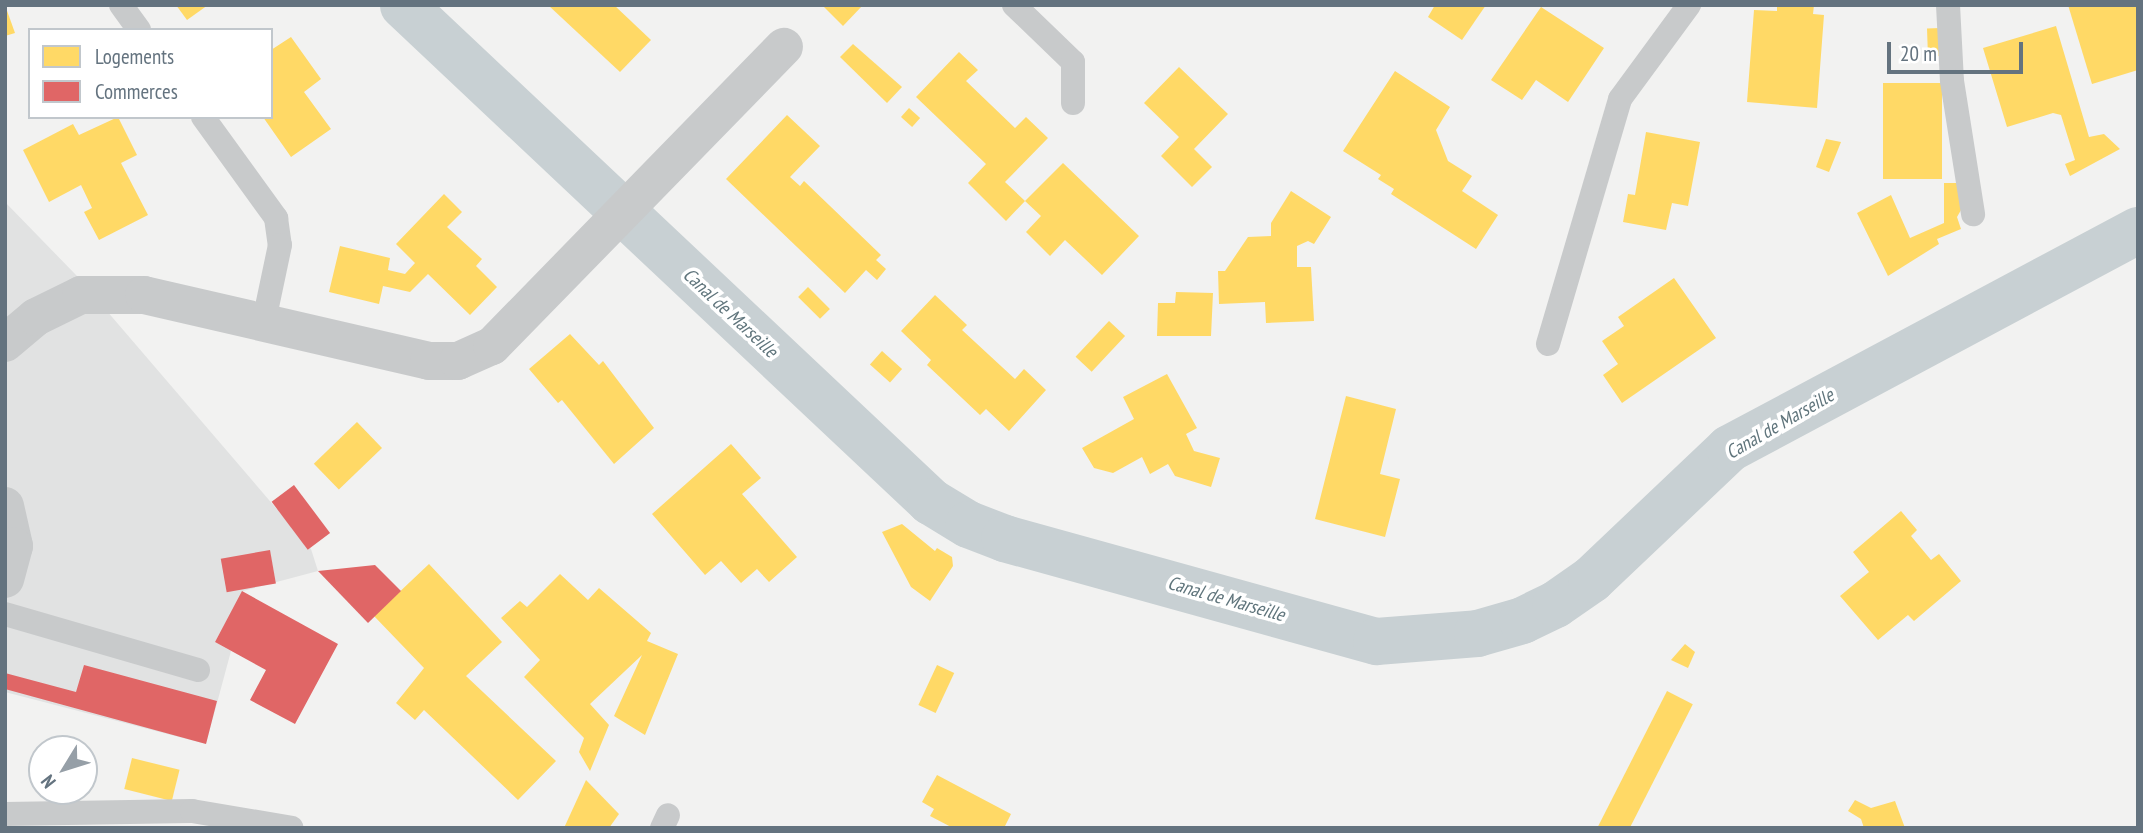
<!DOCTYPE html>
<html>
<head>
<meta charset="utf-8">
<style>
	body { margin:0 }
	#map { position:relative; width:2143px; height:833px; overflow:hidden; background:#f2f2f1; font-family:"PT Sans Narrow",sans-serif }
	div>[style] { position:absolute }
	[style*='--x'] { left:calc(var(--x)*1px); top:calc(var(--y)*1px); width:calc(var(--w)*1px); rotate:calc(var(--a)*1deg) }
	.built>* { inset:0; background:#e1e2e2 }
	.homes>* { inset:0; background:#ffd966; transform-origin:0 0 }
	.shops>* { inset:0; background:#e06666; transform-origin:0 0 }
	.canal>* { height:47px; margin:-23.5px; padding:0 23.5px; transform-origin:23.5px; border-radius:23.5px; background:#c8d0d3 }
	.service>* { height:24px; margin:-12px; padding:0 12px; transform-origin:12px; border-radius:12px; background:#c8cacb }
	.minor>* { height:38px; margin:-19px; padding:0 19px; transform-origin:19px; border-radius:19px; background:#c8cacb }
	span { translate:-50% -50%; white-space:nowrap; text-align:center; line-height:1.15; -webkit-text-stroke:7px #fff; paint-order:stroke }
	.water-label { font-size:19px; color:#60757c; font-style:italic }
	.frame { position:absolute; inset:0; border:7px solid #64737f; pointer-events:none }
	.legend { position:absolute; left:28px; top:28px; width:245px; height:91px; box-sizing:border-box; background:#fff; border:2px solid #c1c7cc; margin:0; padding:9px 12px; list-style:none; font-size:21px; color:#64737f }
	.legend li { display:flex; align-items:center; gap:14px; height:35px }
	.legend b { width:35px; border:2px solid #c1c7cc }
	.north { position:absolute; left:28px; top:735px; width:70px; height:70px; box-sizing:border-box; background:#fff; border:2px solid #c1c7cc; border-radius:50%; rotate:232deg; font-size:19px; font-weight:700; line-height:28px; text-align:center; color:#64737f }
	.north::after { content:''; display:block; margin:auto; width:24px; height:32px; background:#969fa7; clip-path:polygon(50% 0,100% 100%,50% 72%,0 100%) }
	.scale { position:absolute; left:1887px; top:42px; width:136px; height:32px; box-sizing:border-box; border:4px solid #64737f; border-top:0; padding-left:9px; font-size:21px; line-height:24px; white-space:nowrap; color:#64737f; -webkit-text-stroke:5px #fff; paint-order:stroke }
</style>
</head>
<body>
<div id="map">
	<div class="built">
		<i style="clip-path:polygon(5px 202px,76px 275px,311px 549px,318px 571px,243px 591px,215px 642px,231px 651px,206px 744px,5px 692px)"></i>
	</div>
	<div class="homes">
		<i style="clip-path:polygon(5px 5px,15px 33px,5px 36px)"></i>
		<i style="clip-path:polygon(176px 5px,208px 5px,187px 20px)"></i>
		<i style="clip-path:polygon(548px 5px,614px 5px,651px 40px,620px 72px)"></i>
		<i style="clip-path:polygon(822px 5px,863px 5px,843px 26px)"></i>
		<i style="clip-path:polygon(1435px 5px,1486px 5px,1462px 40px,1428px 17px)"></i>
		<i style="clip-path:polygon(1777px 5px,1814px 5px,1813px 14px,1824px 15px,1817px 108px,1747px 102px,1754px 10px,1777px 11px)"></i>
		<i style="clip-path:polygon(2068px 5px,2138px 5px,2138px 70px,2092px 84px)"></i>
		<i style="clip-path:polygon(1541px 7px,1604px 48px,1568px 102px,1536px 80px,1522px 100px,1491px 80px)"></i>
		<i style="clip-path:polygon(2056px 26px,2089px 137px,2104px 134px,2120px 149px,2070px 176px,2065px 164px,2075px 160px,2061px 115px,2053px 113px,2007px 127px,1983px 48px)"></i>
		<i style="left:1940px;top:28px;width:28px;height:13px;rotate:88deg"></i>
		<i style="clip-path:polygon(291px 37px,321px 79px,304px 92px,331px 129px,291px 157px,263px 117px,271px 117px,271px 50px)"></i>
		<i style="clip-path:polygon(853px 44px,902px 87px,887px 103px,840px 57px)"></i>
		<i style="clip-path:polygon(959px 52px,978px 70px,966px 81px,1015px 128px,1026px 117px,1048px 138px,1005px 182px,1025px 201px,1006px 221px,968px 183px,986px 164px,916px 97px)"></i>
		<i style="clip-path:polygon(1179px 67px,1228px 114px,1194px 149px,1212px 167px,1192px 187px,1161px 156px,1179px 137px,1144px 103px)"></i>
		<i style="clip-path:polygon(1395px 71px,1450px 107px,1436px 130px,1448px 161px,1472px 176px,1462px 191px,1498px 215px,1476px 249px,1391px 194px,1394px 189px,1378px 179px,1381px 175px,1343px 151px)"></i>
		<i style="left:1942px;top:83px;width:96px;height:59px;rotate:90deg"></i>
		<i style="left:909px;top:108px;width:15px;height:12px;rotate:42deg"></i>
		<i style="clip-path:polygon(787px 115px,820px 146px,790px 177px,800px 186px,804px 181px,881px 255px,876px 260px,886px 269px,877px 280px,866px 270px,845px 293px,726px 179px)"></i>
		<i style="clip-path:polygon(118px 117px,137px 155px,121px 163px,148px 215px,99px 240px,84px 212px,92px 208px,81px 185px,49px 202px,23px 150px,73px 124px,79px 135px)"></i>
		<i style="clip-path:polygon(1646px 132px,1700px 142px,1688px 206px,1672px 203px,1666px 230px,1623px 222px,1628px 194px,1635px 195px)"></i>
		<i style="clip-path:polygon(1826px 139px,1841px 142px,1829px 172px,1816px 167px)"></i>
		<i style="clip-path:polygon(1063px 163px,1139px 236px,1102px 275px,1065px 240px,1050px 256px,1026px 232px,1041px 216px,1025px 201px)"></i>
		<i style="clip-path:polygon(1944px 183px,1958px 183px,1961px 210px,1957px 217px,1961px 229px,1937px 239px,1939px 244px,1888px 276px,1857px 213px,1891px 195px,1910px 238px,1944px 223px)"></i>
		<i style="clip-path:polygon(1291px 191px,1331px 217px,1314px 244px,1308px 241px,1297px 246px,1297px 267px,1311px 267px,1314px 321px,1266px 323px,1265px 302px,1219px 304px,1218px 271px,1225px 271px,1248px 237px,1271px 236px,1271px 223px)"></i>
		<i style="clip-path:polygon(444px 194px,462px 212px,447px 227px,482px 259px,476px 266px,497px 287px,470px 315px,428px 274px,410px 292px,383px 286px,379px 304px,329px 292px,340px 246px,390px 258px,388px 270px,405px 274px,415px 263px,396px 244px)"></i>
		<i style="clip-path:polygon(1674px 278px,1716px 338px,1622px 403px,1603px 375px,1618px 364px,1602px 341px,1624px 326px,1618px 317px)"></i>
		<i style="left:808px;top:287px;width:31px;height:14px;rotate:45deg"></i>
		<i style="clip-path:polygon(1176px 292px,1213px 293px,1211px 336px,1157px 336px,1158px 303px,1175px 303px)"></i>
		<i style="clip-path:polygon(935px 295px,967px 325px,962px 330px,1015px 379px,1024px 369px,1046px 390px,1009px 431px,986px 409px,980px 415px,927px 365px,931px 360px,901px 331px)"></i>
		<i style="left:1109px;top:321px;width:22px;height:49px;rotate:43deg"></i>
		<i style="clip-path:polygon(570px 334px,599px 365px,603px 361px,654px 428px,614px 464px,562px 400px,558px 403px,529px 369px)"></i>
		<i style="left:882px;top:351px;width:27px;height:18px;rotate:42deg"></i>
		<i style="clip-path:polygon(1167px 374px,1197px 428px,1186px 434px,1194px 451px,1220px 458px,1211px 487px,1175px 476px,1168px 464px,1150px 474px,1142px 457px,1113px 473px,1094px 468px,1082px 448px,1134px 419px,1123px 397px)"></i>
		<i style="clip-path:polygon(1346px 396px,1396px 409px,1380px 474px,1400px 479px,1385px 537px,1315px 519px)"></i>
		<i style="left:357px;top:422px;width:36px;height:60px;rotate:46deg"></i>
		<i style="clip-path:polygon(731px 444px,761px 478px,742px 494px,797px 557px,769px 582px,757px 569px,741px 583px,721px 561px,705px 575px,652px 514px)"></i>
		<i style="clip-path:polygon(1901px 511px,1917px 530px,1911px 536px,1931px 560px,1939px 554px,1961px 581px,1914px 621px,1908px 615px,1878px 640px,1840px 596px,1869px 572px,1853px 552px)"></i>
		<i style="clip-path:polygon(902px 524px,935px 551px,937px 548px,952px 557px,953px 566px,930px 601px,911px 587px,882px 532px)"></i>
		<i style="clip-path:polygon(429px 564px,502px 642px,466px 676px,556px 761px,518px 800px,424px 710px,415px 720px,396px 703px,424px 668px,374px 616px)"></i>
		<i style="clip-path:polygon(560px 574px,588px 600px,599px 588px,651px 633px,647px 641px,678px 654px,645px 735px,614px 716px,642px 655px,590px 704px,609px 725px,590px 771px,579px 752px,584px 738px,524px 677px,540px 660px,501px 618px,520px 601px,527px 607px)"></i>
		<i style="clip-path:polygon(1685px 644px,1695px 652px,1688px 668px,1671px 660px)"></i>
		<i style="left:937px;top:665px;width:19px;height:44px;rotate:25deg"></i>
		<i style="left:1667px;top:691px;width:29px;height:152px;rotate:27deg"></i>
		<i style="left:132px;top:758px;width:49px;height:32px;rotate:14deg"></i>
		<i style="clip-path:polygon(937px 775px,1011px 814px,1004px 828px,953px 828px,930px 816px,934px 809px,922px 802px)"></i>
		<i style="clip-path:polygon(586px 780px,619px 814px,609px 828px,564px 828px)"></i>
		<i style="clip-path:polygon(1855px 800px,1871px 808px,1895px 801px,1905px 828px,1864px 828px,1861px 819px,1848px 811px)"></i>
	</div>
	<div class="shops">
		<i style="left:294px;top:485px;width:60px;height:28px;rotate:53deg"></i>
		<i style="left:270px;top:550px;width:34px;height:50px;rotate:80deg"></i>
		<i style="clip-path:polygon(375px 565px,401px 591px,368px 623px,318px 571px)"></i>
		<i style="clip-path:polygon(242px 591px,338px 644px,295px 724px,250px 700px,266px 670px,215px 642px)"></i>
		<i style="clip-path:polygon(84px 665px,217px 701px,206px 744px,5px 689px,5px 673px,76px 692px)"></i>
	</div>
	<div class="canal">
		<i style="--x:403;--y:5;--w:724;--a:43.26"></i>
		<i style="--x:930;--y:501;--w:44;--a:31.2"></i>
		<i style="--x:968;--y:524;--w:39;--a:21"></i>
		<i style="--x:1004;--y:538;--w:386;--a:15.5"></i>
		<i style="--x:1376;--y:641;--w:101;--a:-4.5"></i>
		<i style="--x:1477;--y:633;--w:47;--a:-16.1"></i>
		<i style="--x:1522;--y:620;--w:37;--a:-26"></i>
		<i style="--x:1555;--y:604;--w:44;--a:-34.8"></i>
		<i style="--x:1591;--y:579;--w:190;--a:-43.5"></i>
		<i style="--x:1729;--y:448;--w:463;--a:-28.1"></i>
	</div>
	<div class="service">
		<i style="--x:121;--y:5;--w:31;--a:54"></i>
		<i style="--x:1014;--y:5;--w:82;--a:44"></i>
		<i style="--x:1073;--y:62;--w:41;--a:90"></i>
		<i style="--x:1948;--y:5;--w:76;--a:87"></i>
		<i style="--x:1952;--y:81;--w:135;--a:81"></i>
		<i style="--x:203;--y:117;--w:125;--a:54.1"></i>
		<i style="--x:276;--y:218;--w:27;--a:82"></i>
		<i style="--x:280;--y:245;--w:78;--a:101.9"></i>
		<i style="--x:1548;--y:344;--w:255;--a:-73.6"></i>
		<i style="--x:1620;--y:99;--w:117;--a:-53.7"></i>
		<i style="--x:5;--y:614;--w:201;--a:16.2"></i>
		<i style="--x:5;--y:814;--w:187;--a:-0.9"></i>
		<i style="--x:192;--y:811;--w:101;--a:9.6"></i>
		<i style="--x:662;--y:828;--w:14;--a:-65"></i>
	</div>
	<div class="minor">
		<i style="--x:5;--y:343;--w:40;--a:-40"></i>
		<i style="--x:36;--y:317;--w:50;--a:-26.1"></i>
		<i style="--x:81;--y:295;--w:63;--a:0"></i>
		<i style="--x:144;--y:295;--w:293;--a:13"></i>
		<i style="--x:429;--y:361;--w:29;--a:0"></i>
		<i style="--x:458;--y:361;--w:37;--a:-24"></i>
		<i style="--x:492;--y:346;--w:418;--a:-45.7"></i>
		<i style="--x:5;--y:506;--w:41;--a:77.3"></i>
		<i style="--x:14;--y:546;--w:34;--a:105"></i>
	</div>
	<div class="water-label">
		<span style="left:730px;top:313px;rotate:43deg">Canal de Marseille</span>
		<span style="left:1780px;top:424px;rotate:-30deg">Canal de Marseille</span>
		<span style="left:1226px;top:599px;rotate:16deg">Canal de Marseille</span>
	</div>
	<div class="frame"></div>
	<ul class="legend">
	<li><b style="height:19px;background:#ffd966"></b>Logements</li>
	<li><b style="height:19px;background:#e06666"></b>Commerces</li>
	</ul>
	<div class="north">N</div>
	<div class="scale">20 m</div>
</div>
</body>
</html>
